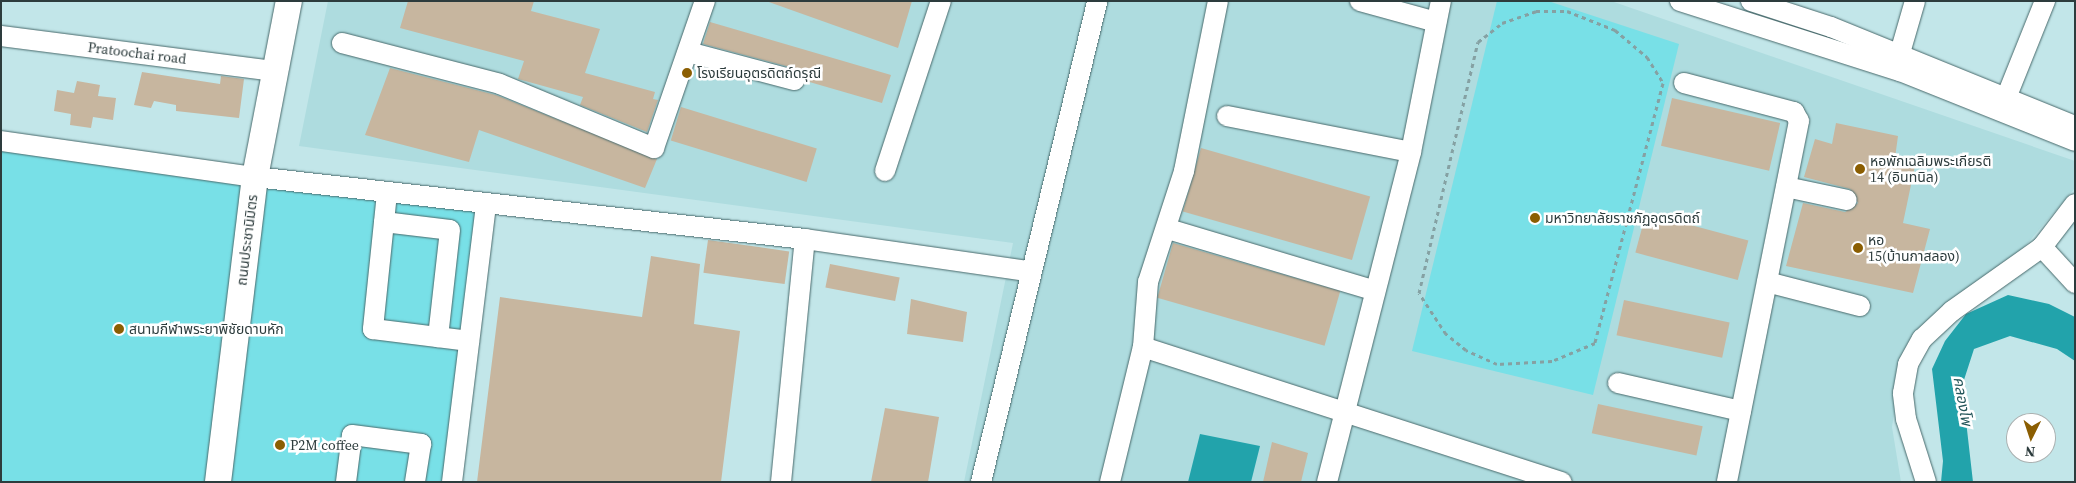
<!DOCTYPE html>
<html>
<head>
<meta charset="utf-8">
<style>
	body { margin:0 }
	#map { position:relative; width:2076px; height:483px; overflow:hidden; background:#c2e6e9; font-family:"Source Serif 4","Noto Sans Thai",serif }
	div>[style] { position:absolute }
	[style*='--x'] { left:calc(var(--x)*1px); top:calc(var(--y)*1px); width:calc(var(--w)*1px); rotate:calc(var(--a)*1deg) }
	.built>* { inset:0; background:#aedcdf }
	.green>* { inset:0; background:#78e0e7 }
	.water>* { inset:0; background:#22a3ab }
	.building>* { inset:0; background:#c7b69f; transform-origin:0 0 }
	.path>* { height:3px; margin-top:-1.5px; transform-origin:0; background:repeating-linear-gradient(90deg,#85a1a3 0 4px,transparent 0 8px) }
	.roads { filter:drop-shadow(0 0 1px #48696b) drop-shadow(0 0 1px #48696b) }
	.minor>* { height:20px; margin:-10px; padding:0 10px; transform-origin:10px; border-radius:10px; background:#fff }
	.major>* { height:26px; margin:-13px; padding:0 13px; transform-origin:13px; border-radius:13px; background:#fff }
	.dots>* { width:14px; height:14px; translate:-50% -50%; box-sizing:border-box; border:2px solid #fff; border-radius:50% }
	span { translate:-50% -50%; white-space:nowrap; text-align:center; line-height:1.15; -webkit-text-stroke:5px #fff; paint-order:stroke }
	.street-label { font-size:14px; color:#2d3c3d }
	.poi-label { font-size:14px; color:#2d3c3d }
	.left { translate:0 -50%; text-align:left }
	.water-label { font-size:15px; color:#24565a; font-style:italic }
	.frame { position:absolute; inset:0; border:2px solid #2d3c3d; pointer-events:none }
	.north { position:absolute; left:2006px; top:413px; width:50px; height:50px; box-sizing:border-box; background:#fff; border:1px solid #abb1b1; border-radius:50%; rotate:184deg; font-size:14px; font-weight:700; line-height:20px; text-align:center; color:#2d3c3d }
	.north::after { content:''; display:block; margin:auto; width:18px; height:22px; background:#8b5e02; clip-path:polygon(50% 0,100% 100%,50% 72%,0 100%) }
</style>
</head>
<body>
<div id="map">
	<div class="built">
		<i style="clip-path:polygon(328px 1px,1611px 1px,2075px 161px,2075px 188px,2020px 252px,1903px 351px,1892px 427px,1901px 482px,964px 482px,1013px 243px,299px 146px)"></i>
	</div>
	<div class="green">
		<i style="clip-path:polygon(1497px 1px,1548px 1px,1679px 44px,1593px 395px,1412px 351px)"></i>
		<i style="clip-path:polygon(1px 141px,486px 205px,452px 482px,1px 482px)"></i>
	</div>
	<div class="water">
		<i style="clip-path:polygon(2008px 295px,2049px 304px,2075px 317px,2075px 361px,2057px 349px,2010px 336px,1974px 349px,1962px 386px,1973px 482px,1941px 482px,1943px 461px,1932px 369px,1945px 341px,1966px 314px)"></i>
		<i style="clip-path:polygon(1200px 434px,1260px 446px,1251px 482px,1188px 482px)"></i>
	</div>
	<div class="building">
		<i style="clip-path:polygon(408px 1px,534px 1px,531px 11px,600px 29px,585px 73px,655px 92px,653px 99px,658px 100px,647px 132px,580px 105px,583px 97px,518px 79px,524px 61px,400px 28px)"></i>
		<i style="clip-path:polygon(766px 1px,912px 1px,898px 48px)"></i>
		<i style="clip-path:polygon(710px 22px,891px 75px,882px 103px,806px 81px,797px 69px,703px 44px)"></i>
		<i style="clip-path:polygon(390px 68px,496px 95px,657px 159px,645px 188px,479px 130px,469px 162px,365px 135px)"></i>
		<i style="clip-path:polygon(142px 72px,220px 84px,221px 76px,244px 79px,239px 118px,176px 111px,176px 105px,154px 101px,151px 108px,134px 105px)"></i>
		<i style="clip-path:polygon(77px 81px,100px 85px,98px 96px,116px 98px,113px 120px,93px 117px,91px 128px,70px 125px,71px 114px,54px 111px,57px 90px,74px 93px)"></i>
		<i style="left:1672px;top:98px;width:111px;height:49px;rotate:13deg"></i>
		<i style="left:681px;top:107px;width:142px;height:35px;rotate:17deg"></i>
		<i style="clip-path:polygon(1836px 123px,1898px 136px,1895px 158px,1916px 161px,1903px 223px,1930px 229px,1913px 293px,1786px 266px,1803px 203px,1845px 212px,1858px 203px,1850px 189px,1804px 177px,1815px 139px,1832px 144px)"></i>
		<i style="left:1201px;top:148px;width:176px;height:66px;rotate:16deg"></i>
		<i style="left:1646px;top:213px;width:106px;height:41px;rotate:15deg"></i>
		<i style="left:708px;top:240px;width:82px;height:33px;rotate:8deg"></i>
		<i style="left:1173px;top:243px;width:174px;height:57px;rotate:16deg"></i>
		<i style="clip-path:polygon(651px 256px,700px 264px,694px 324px,740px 331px,721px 482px,477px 482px,500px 297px,642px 317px)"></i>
		<i style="left:830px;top:264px;width:71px;height:24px;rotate:11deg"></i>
		<i style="clip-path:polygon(911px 299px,967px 312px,963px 342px,907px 334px)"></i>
		<i style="left:1624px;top:300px;width:108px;height:36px;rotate:12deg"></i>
		<i style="left:1598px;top:404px;width:107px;height:30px;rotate:12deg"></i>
		<i style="clip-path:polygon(885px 408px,939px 417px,928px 482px,871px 482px)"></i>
		<i style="clip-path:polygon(1272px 442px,1308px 453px,1301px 482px,1263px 482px)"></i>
	</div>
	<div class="path">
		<i style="--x:1536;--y:11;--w:31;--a:0"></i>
		<i style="--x:1567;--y:11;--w:52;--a:21.6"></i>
		<i style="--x:1615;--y:30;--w:42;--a:40.2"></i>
		<i style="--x:1647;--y:57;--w:31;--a:58"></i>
		<i style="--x:1663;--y:83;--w:269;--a:104.7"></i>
		<i style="--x:1595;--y:343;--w:47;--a:157.3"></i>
		<i style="--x:1552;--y:361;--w:55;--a:176.9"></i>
		<i style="--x:1497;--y:364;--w:34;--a:-156"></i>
		<i style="--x:1466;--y:350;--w:26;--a:-141"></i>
		<i style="--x:1446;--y:334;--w:49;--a:-123.4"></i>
		<i style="--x:1419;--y:293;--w:258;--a:-76.8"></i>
		<i style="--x:1478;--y:42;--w:31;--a:-38"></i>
		<i style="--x:1502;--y:23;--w:36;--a:-19"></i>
	</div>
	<div class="roads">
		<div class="minor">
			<i style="--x:1360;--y:1;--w:79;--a:15.4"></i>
			<i style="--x:1680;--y:1;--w:231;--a:17.7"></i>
			<i style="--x:1900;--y:71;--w:188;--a:21.8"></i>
			<i style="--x:1751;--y:1;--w:84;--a:18"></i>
			<i style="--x:1831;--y:27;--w:263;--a:22.1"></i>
			<i style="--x:1;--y:36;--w:274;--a:7.3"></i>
			<i style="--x:342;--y:43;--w:163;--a:14.5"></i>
			<i style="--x:500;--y:84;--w:167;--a:22.6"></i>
			<i style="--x:654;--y:148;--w:156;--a:-70.9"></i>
			<i style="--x:688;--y:52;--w:110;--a:14.8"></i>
			<i style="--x:1900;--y:53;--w:54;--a:-73.9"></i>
			<i style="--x:1684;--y:83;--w:114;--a:14.8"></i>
			<i style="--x:1794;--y:112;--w:10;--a:61"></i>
			<i style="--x:1799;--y:121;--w:368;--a:101.3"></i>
			<i style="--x:2006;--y:98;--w:105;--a:-68.1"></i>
			<i style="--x:1227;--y:116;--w:187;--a:11.1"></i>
			<i style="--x:1;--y:141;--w:257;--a:8.1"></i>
			<i style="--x:255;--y:177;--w:553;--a:6.43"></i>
			<i style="--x:805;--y:239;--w:225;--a:8.2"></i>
			<i style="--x:885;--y:171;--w:179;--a:-71.8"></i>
			<i style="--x:1786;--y:187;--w:62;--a:12"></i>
			<i style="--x:387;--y:193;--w:137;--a:95.9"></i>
			<i style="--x:373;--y:329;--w:97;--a:7.1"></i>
			<i style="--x:384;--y:222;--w:66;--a:6.9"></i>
			<i style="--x:450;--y:230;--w:108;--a:96.4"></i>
			<i style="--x:1168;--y:229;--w:214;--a:16.6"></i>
			<i style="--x:2042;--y:247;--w:49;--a:47.5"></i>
			<i style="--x:1767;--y:282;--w:96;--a:14.5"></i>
			<i style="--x:1143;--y:347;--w:440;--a:17.9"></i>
			<i style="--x:1618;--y:383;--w:126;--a:12.8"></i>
			<i style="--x:346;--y:482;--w:47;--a:-82.7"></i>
			<i style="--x:352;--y:435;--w:70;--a:7.4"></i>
			<i style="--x:421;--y:444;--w:38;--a:99"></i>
			<i style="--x:452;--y:482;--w:279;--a:-83"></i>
			<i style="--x:781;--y:482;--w:244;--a:-84.4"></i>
			<i style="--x:981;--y:482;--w:495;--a:-76.4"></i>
			<i style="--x:1110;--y:482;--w:139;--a:-76.3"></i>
			<i style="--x:1143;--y:347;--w:65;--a:-85.6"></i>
			<i style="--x:1148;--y:282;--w:117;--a:-72"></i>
			<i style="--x:1184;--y:171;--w:173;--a:-78.7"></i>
			<i style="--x:1327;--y:482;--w:341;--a:-75.7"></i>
			<i style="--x:1411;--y:152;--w:154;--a:-78.8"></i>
			<i style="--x:1926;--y:482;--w:66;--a:-107.6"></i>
			<i style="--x:1906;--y:419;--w:26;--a:-97"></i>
			<i style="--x:1903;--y:393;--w:29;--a:-80"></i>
			<i style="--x:1908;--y:364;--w:29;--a:-61"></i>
			<i style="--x:1922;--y:339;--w:41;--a:-43"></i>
			<i style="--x:1952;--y:311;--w:110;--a:-35.4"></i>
			<i style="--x:2042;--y:247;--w:54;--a:-52.5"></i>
		</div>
		<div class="major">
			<i style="--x:218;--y:482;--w:307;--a:-83.1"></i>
			<i style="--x:255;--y:177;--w:179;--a:-79.1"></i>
		</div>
	</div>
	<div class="dots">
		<i style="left:687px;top:73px;background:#8b5e02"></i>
		<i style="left:1860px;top:169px;background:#8b5e02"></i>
		<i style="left:1535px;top:218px;background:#8b5e02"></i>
		<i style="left:1858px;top:248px;background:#8b5e02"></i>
		<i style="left:119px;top:329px;background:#8b5e02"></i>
		<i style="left:280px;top:445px;background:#8b5e02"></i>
	</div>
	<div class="street-label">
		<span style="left:137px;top:53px;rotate:7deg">Pratoochai road</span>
		<span style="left:247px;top:240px;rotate:-83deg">ถนนประชานิมิตร</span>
	</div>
	<div class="poi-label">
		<span class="left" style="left:697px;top:73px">โรงเรียนอุตรดิตถ์ดรุณี</span>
		<span class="left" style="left:1870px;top:169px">หอพักเฉลิมพระเกียรติ<br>14 (อินทนิล)</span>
		<span class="left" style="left:1545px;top:218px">มหาวิทยาลัยราชภัฏอุตรดิตถ์</span>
		<span class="left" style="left:1868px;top:248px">หอ<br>15(บ้านกาสลอง)</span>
		<span class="left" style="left:129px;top:329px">สนามกีฬาพระยาพิชัยดาบหัก</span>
		<span class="left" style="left:290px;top:445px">P2M coffee</span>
	</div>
	<div class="water-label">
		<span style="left:1963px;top:401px;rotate:80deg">คลองโพ</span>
	</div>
	<div class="frame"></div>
	<div class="north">N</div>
</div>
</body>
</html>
